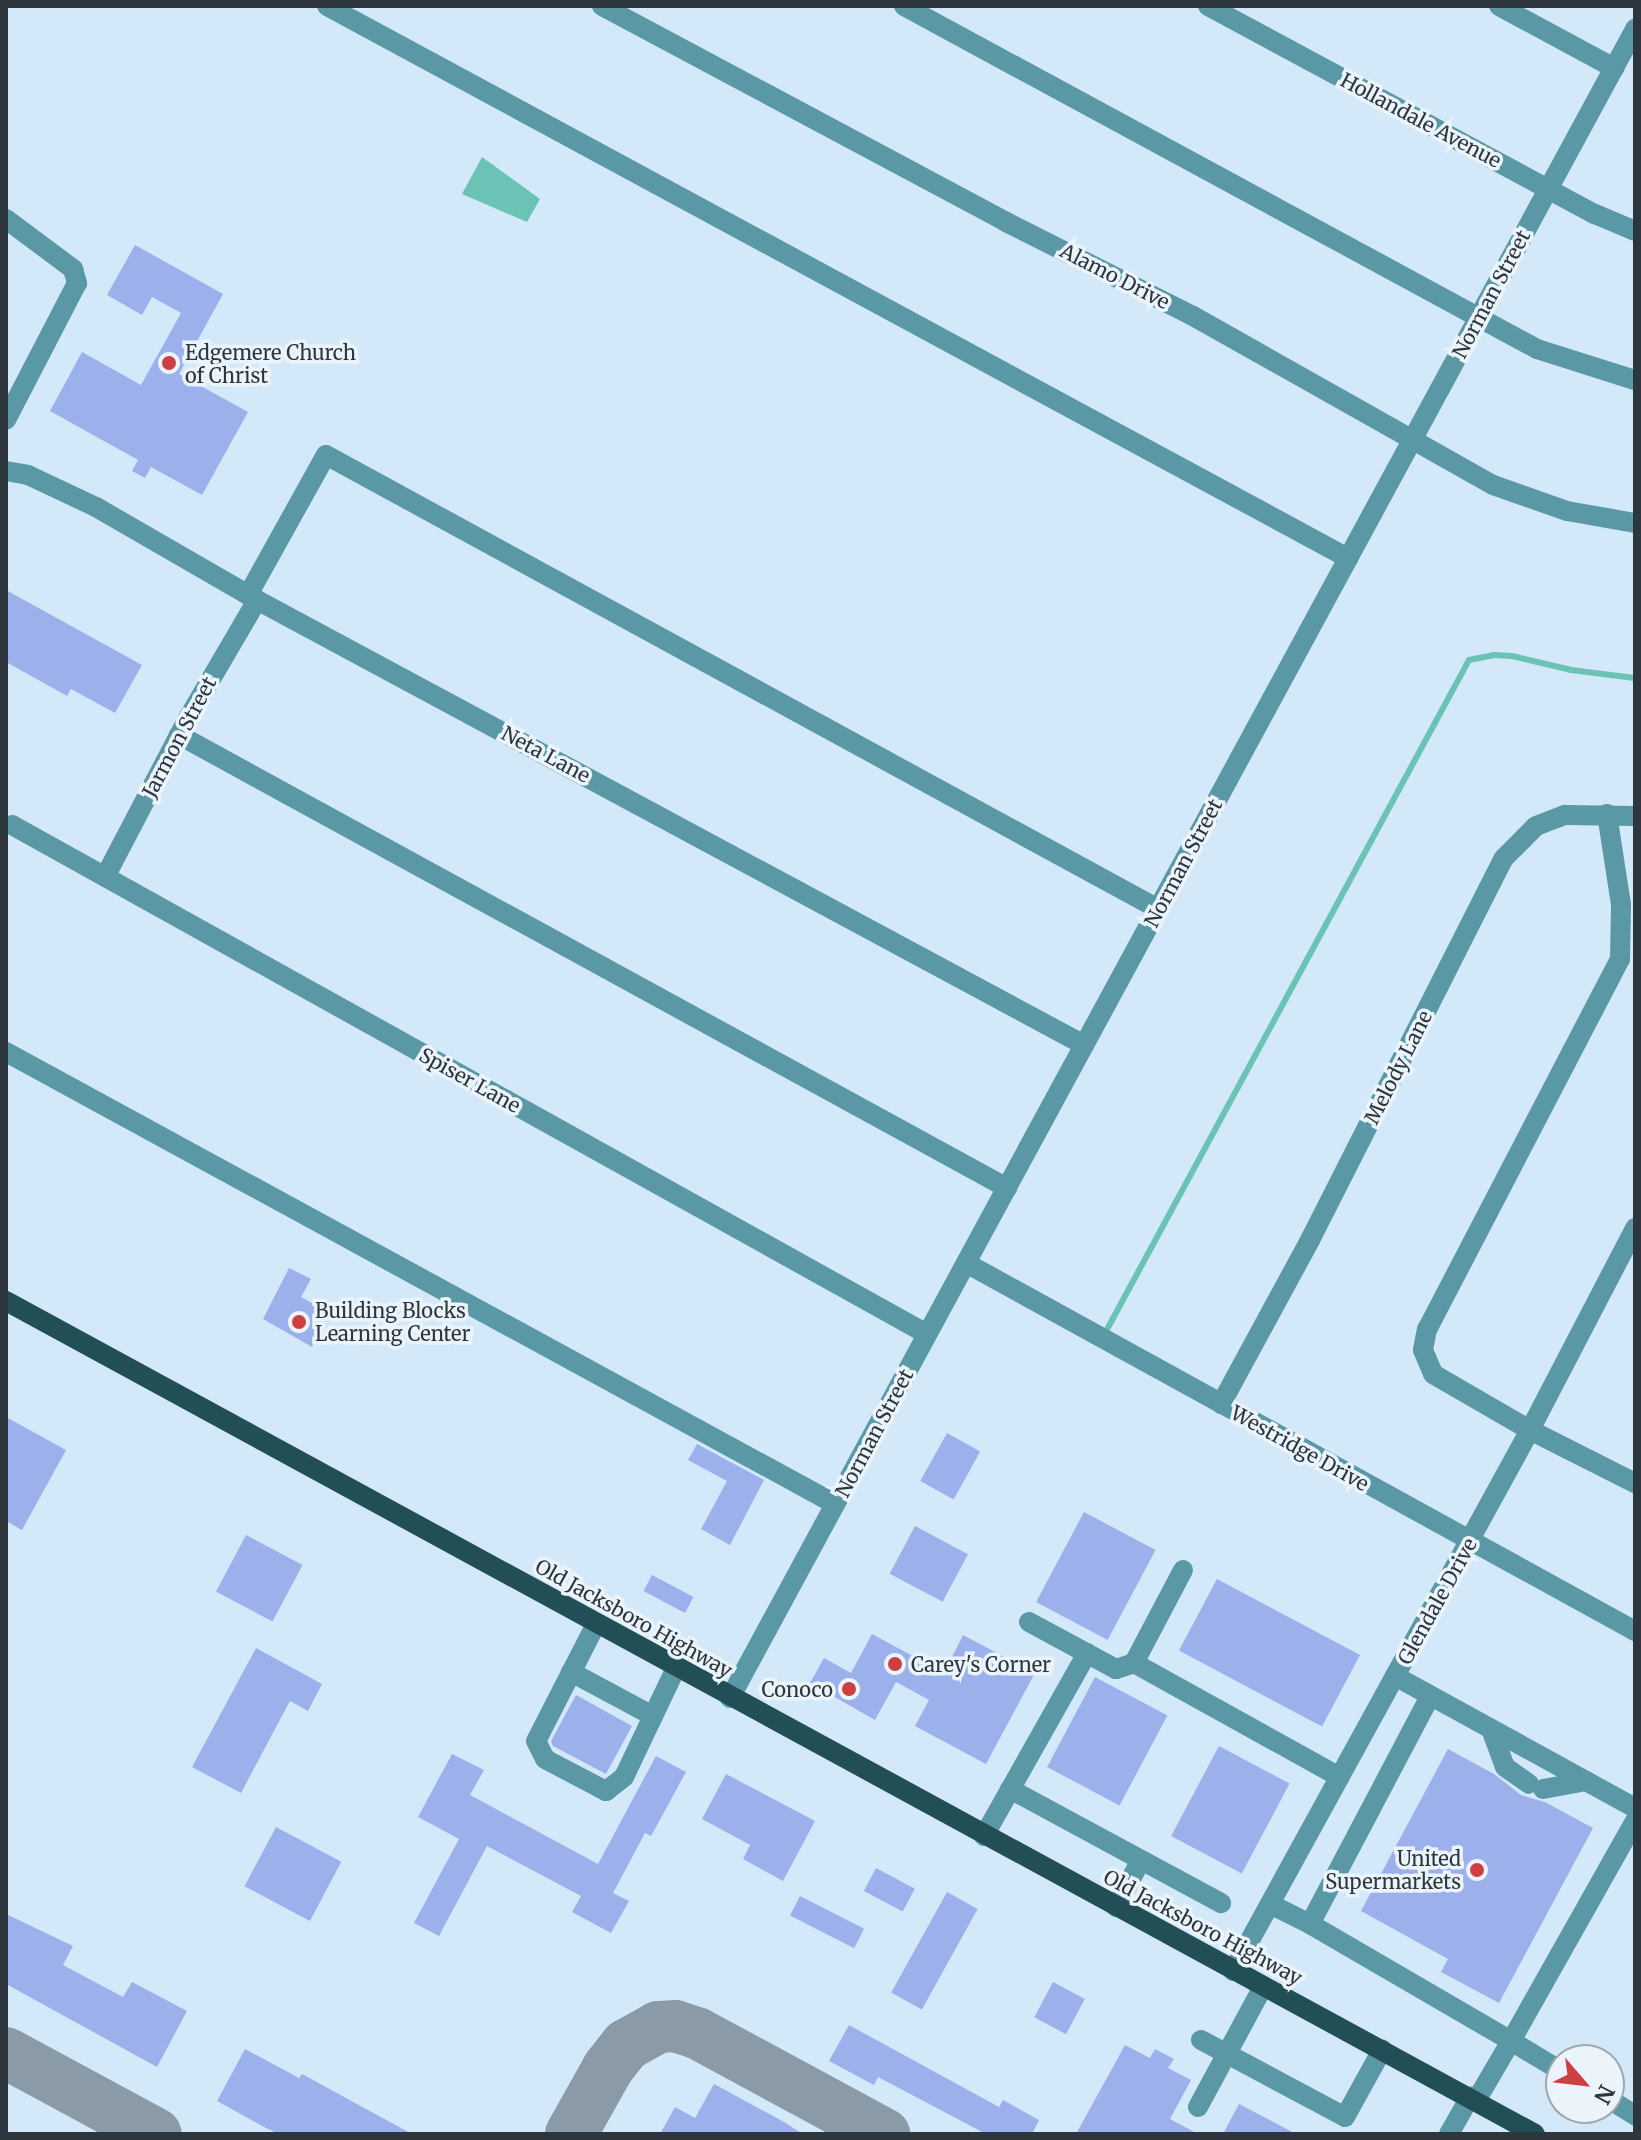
<!DOCTYPE html>
<html>
<head>
<meta charset="utf-8">
<style>
	body { margin:0 }
	#map { position:relative; width:1641px; height:2140px; overflow:hidden; background:#d3e9fa; font-family:Merriweather,serif }
	div>[style] { position:absolute }
	[style*='--x'] { left:calc(var(--x)*1px); top:calc(var(--y)*1px); width:calc(var(--w)*1px); rotate:calc(var(--a)*1deg) }
	.water>* { inset:0; background:#6bc3b6 }
	.stream>* { height:6px; margin:-3px; padding:0 3px; transform-origin:3px; border-radius:3px; background:#6bc3b6 }
	.taxiway>* { height:52px; margin:-26px; padding:0 26px; transform-origin:26px; border-radius:26px; background:#8a9aa6 }
	.building>* { inset:0; background:#9cb1ec; transform-origin:0 0 }
	.minor>* { height:20px; margin:-10px; padding:0 10px; transform-origin:10px; border-radius:10px; background:#5a98a5 }
	.major>* { height:20px; margin:-10px; padding:0 10px; transform-origin:10px; border-radius:10px; background:#224e56 }
	.dots>* { width:22px; height:22px; translate:-50% -50%; box-sizing:border-box; border:4px solid #ebf4fb; border-radius:50% }
	span { translate:-50% -50%; white-space:nowrap; text-align:center; line-height:1.15; -webkit-text-stroke:7px #ebf4fb; paint-order:stroke }
	.street-label { font-size:20px; color:#2e363d }
	.poi-label { font-size:20px; color:#2e363d }
	.left { translate:0 -50%; text-align:left }
	.right { translate:-100% -50%; text-align:right }
	.frame { position:absolute; inset:0; border:8px solid #2e363d; pointer-events:none }
	.north { position:absolute; left:1545px; top:2044px; width:80px; height:80px; box-sizing:border-box; background:#ebf4fb; border:2px solid #9fa8af; border-radius:50%; rotate:118deg; font-size:22px; font-weight:700; line-height:32px; text-align:center; color:#2e363d }
	.north::after { content:''; display:block; margin:auto; width:28px; height:36px; background:#cf3f42; clip-path:polygon(50% 0,100% 100%,50% 72%,0 100%) }
</style>
</head>
<body>
<div id="map">
	<div class="water">
		<i style="clip-path:polygon(482px 157px,540px 199px,527px 222px,462px 194px)"></i>
	</div>
	<div class="stream">
		<i style="--x:1104;--y:1335;--w:767;--a:-61.6"></i>
		<i style="--x:1469;--y:660;--w:26;--a:-11"></i>
		<i style="--x:1495;--y:655;--w:17;--a:3"></i>
		<i style="--x:1512;--y:656;--w:61;--a:13.3"></i>
		<i style="--x:1571;--y:670;--w:64;--a:7.1"></i>
	</div>
	<div class="taxiway">
		<i style="--x:6;--y:2053;--w:170;--a:28.4"></i>
		<i style="--x:571;--y:2134;--w:76;--a:-60.7"></i>
		<i style="--x:608;--y:2068;--w:29;--a:-52"></i>
		<i style="--x:626;--y:2045;--w:37;--a:-29"></i>
		<i style="--x:658;--y:2027;--w:17;--a:-3"></i>
		<i style="--x:675;--y:2026;--w:23;--a:18"></i>
		<i style="--x:697;--y:2033;--w:213;--a:28.4"></i>
	</div>
	<div class="building">
		<i style="clip-path:polygon(135px 245px,223px 294px,179px 374px,248px 412px,202px 495px,151px 467px,145px 478px,132px 471px,138px 460px,50px 411px,82px 352px,141px 385px,181px 313px,152px 297px,142px 315px,107px 295px)"></i>
		<i style="clip-path:polygon(6px 590px,142px 665px,115px 713px,71px 689px,67px 696px,6px 662px)"></i>
		<i style="clip-path:polygon(289px 1268px,311px 1279px,301px 1297px,330px 1313px,312px 1347px,263px 1319px)"></i>
		<i style="clip-path:polygon(6px 1417px,66px 1450px,22px 1530px,6px 1521px)"></i>
		<i style="left:947px;top:1433px;width:38px;height:55px;rotate:29deg"></i>
		<i style="clip-path:polygon(697px 1444px,764px 1480px,730px 1545px,701px 1529px,727px 1481px,688px 1460px)"></i>
		<i style="left:1084px;top:1512px;width:81px;height:102px;rotate:28deg"></i>
		<i style="left:915px;top:1526px;width:60px;height:54px;rotate:28deg"></i>
		<i style="left:246px;top:1535px;width:64px;height:64px;rotate:28deg"></i>
		<i style="left:652px;top:1575px;width:47px;height:18px;rotate:28deg"></i>
		<i style="left:1217px;top:1579px;width:162px;height:81px;rotate:28deg"></i>
		<i style="clip-path:polygon(872px 1634px,944px 1673px,963px 1635px,1035px 1673px,986px 1764px,915px 1726px,929px 1700px,896px 1682px,875px 1720px,810px 1683px,824px 1658px,851px 1673px)"></i>
		<i style="clip-path:polygon(256px 1648px,322px 1684px,308px 1711px,290px 1701px,241px 1793px,192px 1767px)"></i>
		<i style="left:1095px;top:1677px;width:82px;height:102px;rotate:28deg"></i>
		<i style="clip-path:polygon(576px 1695px,632px 1726px,606px 1774px,553px 1746px,551px 1741px)"></i>
		<i style="left:1219px;top:1746px;width:80px;height:102px;rotate:28deg"></i>
		<i style="clip-path:polygon(1448px 1749px,1494px 1774px,1521px 1795px,1545px 1802px,1593px 1828px,1499px 2003px,1441px 1972px,1448px 1959px,1361px 1911px)"></i>
		<i style="clip-path:polygon(452px 1754px,484px 1770px,470px 1795px,598px 1864px,656px 1756px,686px 1772px,651px 1836px,645px 1833px,613px 1893px,629px 1901px,611px 1933px,572px 1912px,581px 1896px,487px 1846px,439px 1936px,414px 1923px,459px 1839px,418px 1817px)"></i>
		<i style="clip-path:polygon(726px 1774px,815px 1821px,783px 1881px,743px 1859px,750px 1845px,702px 1819px)"></i>
		<i style="left:276px;top:1827px;width:74px;height:67px;rotate:28deg"></i>
		<i style="left:876px;top:1868px;width:44px;height:26px;rotate:28deg"></i>
		<i style="left:947px;top:1892px;width:35px;height:115px;rotate:29deg"></i>
		<i style="left:800px;top:1896px;width:72px;height:22px;rotate:27deg"></i>
		<i style="clip-path:polygon(6px 1914px,73px 1946px,63px 1965px,123px 1997px,132px 1982px,187px 2011px,157px 2067px,6px 1984px)"></i>
		<i style="left:1053px;top:1982px;width:36px;height:40px;rotate:28deg"></i>
		<i style="clip-path:polygon(849px 2025px,999px 2107px,1003px 2100px,1039px 2120px,1032px 2134px,986px 2134px,878px 2077px,874px 2085px,829px 2061px)"></i>
		<i style="clip-path:polygon(1125px 2045px,1150px 2058px,1155px 2049px,1174px 2059px,1168px 2068px,1191px 2080px,1170px 2119px,1198px 2134px,1076px 2134px)"></i>
		<i style="clip-path:polygon(245px 2049px,299px 2078px,302px 2074px,412px 2134px,279px 2134px,266px 2128px,217px 2101px)"></i>
		<i style="clip-path:polygon(714px 2084px,784px 2122px,803px 2134px,660px 2134px,675px 2107px,695px 2118px)"></i>
		<i style="clip-path:polygon(1239px 2104px,1296px 2134px,1223px 2134px)"></i>
	</div>
	<div class="minor">
		<i style="--x:327;--y:6;--w:1161;--a:28.4"></i>
		<i style="--x:602;--y:6;--w:458;--a:28.1"></i>
		<i style="--x:1006;--y:222;--w:209;--a:26.7"></i>
		<i style="--x:1193;--y:316;--w:344;--a:29.4"></i>
		<i style="--x:1493;--y:485;--w:78;--a:19.4"></i>
		<i style="--x:1567;--y:511;--w:69;--a:10"></i>
		<i style="--x:904;--y:6;--w:720;--a:28.45"></i>
		<i style="--x:1537;--y:349;--w:103;--a:17.6"></i>
		<i style="--x:1208;--y:6;--w:439;--a:28.3"></i>
		<i style="--x:1595;--y:214;--w:43;--a:23"></i>
		<i style="--x:1499;--y:6;--w:131;--a:28.3"></i>
		<i style="--x:6;--y:219;--w:84;--a:36.7"></i>
		<i style="--x:73;--y:269;--w:15;--a:74"></i>
		<i style="--x:77;--y:283;--w:154;--a:117.4"></i>
		<i style="--x:6;--y:471;--w:22;--a:10"></i>
		<i style="--x:28;--y:475;--w:75;--a:25.2"></i>
		<i style="--x:96;--y:507;--w:186;--a:30"></i>
		<i style="--x:257;--y:600;--w:939;--a:28.28"></i>
		<i style="--x:248;--y:595;--w:160;--a:-60.9"></i>
		<i style="--x:326;--y:455;--w:948;--a:28.62"></i>
		<i style="--x:179;--y:735;--w:944;--a:28.68"></i>
		<i style="--x:1607;--y:814;--w:91;--a:81.2"></i>
		<i style="--x:1621;--y:904;--w:55;--a:91"></i>
		<i style="--x:1620;--y:959;--w:417;--a:117.5"></i>
		<i style="--x:1427;--y:1329;--w:21;--a:101"></i>
		<i style="--x:1423;--y:1350;--w:26;--a:67"></i>
		<i style="--x:1433;--y:1374;--w:112;--a:30"></i>
		<i style="--x:1530;--y:1430;--w:118;--a:26.8"></i>
		<i style="--x:12;--y:825;--w:1047;--a:29.09"></i>
		<i style="--x:105;--y:877;--w:177;--a:-62.4"></i>
		<i style="--x:187;--y:720;--w:139;--a:-59.7"></i>
		<i style="--x:6;--y:1052;--w:944;--a:28.6"></i>
		<i style="--x:966;--y:1263;--w:764;--a:28.81"></i>
		<i style="--x:1221;--y:1404;--w:187;--a:-61.5"></i>
		<i style="--x:1310;--y:1240;--w:428;--a:-63.1"></i>
		<i style="--x:1504;--y:858;--w:45;--a:-45"></i>
		<i style="--x:1536;--y:826;--w:31;--a:-21"></i>
		<i style="--x:1565;--y:815;--w:70;--a:0.8"></i>
		<i style="--x:1029;--y:1622;--w:99;--a:28.4"></i>
		<i style="--x:1116;--y:1669;--w:19;--a:-18"></i>
		<i style="--x:1134;--y:1663;--w:235;--a:29"></i>
		<i style="--x:596;--y:1624;--w:131;--a:117.1"></i>
		<i style="--x:536;--y:1741;--w:20;--a:63"></i>
		<i style="--x:545;--y:1759;--w:69;--a:27.7"></i>
		<i style="--x:606;--y:1791;--w:23;--a:-38"></i>
		<i style="--x:624;--y:1777;--w:121;--a:-64.5"></i>
		<i style="--x:1134;--y:1663;--w:105;--a:-62.2"></i>
		<i style="--x:571;--y:1672;--w:93;--a:28.2"></i>
		<i style="--x:1395;--y:1676;--w:274;--a:28.8"></i>
		<i style="--x:730;--y:1698;--w:1899;--a:-61.53"></i>
		<i style="--x:1491;--y:1729;--w:40;--a:69.8"></i>
		<i style="--x:1505;--y:1767;--w:29;--a:35"></i>
		<i style="--x:1010;--y:1789;--w:240;--a:28.4"></i>
		<i style="--x:1543;--y:1789;--w:44;--a:-10.5"></i>
		<i style="--x:984;--y:1836;--w:210;--a:-60.6"></i>
		<i style="--x:1270;--y:1904;--w:45;--a:26.6"></i>
		<i style="--x:1310;--y:1924;--w:258;--a:-62.2"></i>
		<i style="--x:1116;--y:1907;--w:53;--a:-62"></i>
		<i style="--x:1310;--y:1924;--w:233;--a:30.2"></i>
		<i style="--x:1511;--y:2041;--w:69;--a:120.3"></i>
		<i style="--x:1233;--y:1971;--w:617;--a:-61.23"></i>
		<i style="--x:1530;--y:1430;--w:228;--a:-62.5"></i>
		<i style="--x:1201;--y:2040;--w:163;--a:28.1"></i>
		<i style="--x:1345;--y:2117;--w:77;--a:-61.1"></i>
		<i style="--x:1561;--y:2071;--w:58;--a:-149"></i>
		<i style="--x:1511;--y:2041;--w:253;--a:-60.6"></i>
		<i style="--x:1609;--y:2099;--w:31;--a:32"></i>
		<i style="--x:1198;--y:2107;--w:136;--a:-61.6"></i>
		<i style="--x:1449;--y:2134;--w:43;--a:-60.4"></i>
	</div>
	<div class="major">
		<i style="--x:6;--y:1301;--w:1741;--a:28.58"></i>
	</div>
	<div class="dots">
		<i style="left:169px;top:363px;background:#cf3f42"></i>
		<i style="left:299px;top:1322px;background:#cf3f42"></i>
		<i style="left:895px;top:1664px;background:#cf3f42"></i>
		<i style="left:849px;top:1689px;background:#cf3f42"></i>
		<i style="left:1477px;top:1870px;background:#cf3f42"></i>
	</div>
	<div class="street-label">
		<span style="left:1421px;top:120px;rotate:28deg">Hollandale Avenue</span>
		<span style="left:1115px;top:276px;rotate:27deg">Alamo Drive</span>
		<span style="left:1491px;top:294px;rotate:-62deg">Norman Street</span>
		<span style="left:179px;top:737px;rotate:-62deg">Jarmon Street</span>
		<span style="left:546px;top:754px;rotate:28deg">Neta Lane</span>
		<span style="left:1183px;top:863px;rotate:-62deg">Norman Street</span>
		<span style="left:1398px;top:1067px;rotate:-63deg">Melody Lane</span>
		<span style="left:470px;top:1080px;rotate:29deg">Spiser Lane</span>
		<span style="left:874px;top:1433px;rotate:-62deg">Norman Street</span>
		<span style="left:1300px;top:1448px;rotate:29deg">Westridge Drive</span>
		<span style="left:1437px;top:1601px;rotate:-61deg">Glendale Drive</span>
		<span style="left:634px;top:1618px;rotate:29deg">Old Jacksboro Highway</span>
		<span style="left:1203px;top:1927px;rotate:28deg">Old Jacksboro Highway</span>
	</div>
	<div class="poi-label">
		<span class="left" style="left:185px;top:364px">Edgemere Church<br>of Christ</span>
		<span class="left" style="left:315px;top:1322px">Building Blocks<br>Learning Center</span>
		<span class="left" style="left:911px;top:1664px">Carey's Corner</span>
		<span class="right" style="left:833px;top:1689px">Conoco</span>
		<span class="right" style="left:1461px;top:1870px">United<br>Supermarkets</span>
	</div>
	<div class="frame"></div>
	<div class="north">N</div>
</div>
</body>
</html>
